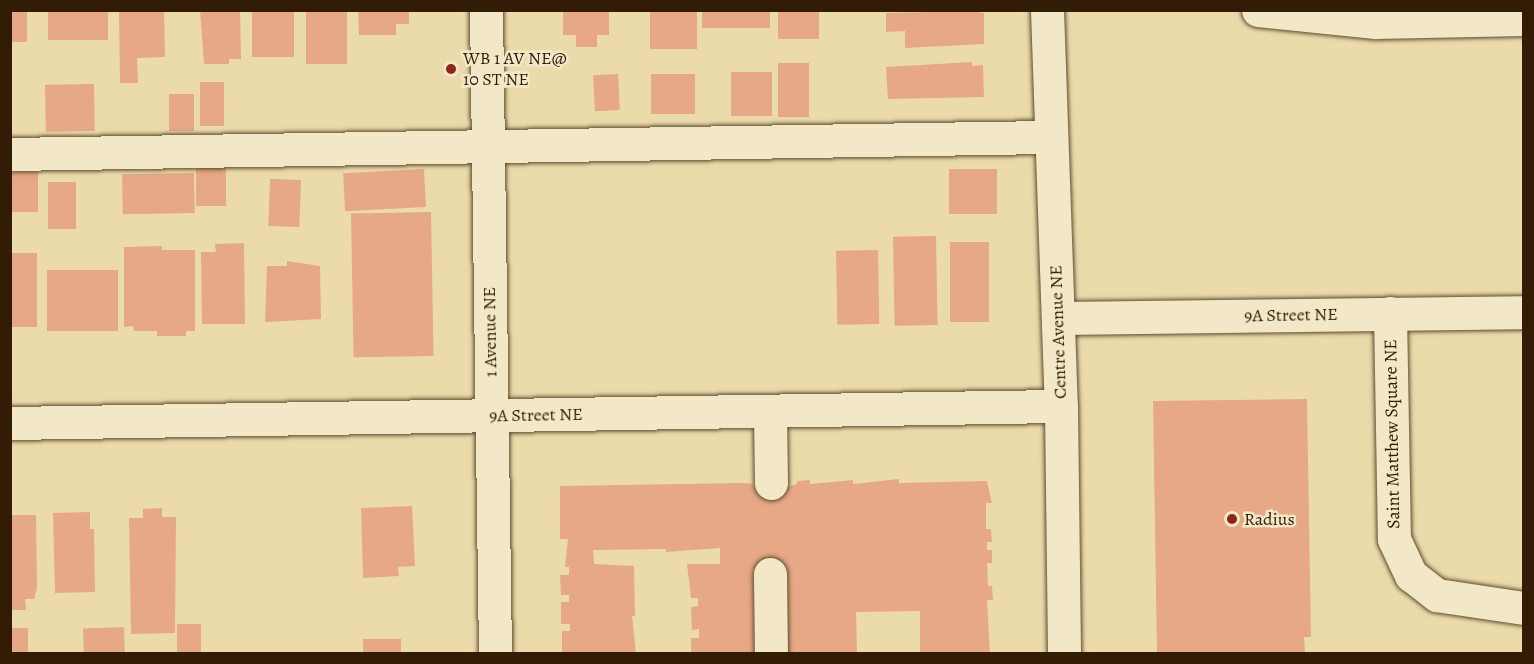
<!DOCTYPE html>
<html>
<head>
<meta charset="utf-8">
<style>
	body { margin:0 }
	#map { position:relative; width:1534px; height:664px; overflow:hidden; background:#ebdbab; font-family:Alegreya,serif }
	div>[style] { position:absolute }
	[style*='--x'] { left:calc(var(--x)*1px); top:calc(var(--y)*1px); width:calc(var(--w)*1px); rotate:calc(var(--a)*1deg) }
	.building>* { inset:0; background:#e6a886; transform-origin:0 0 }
	.roads { filter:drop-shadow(0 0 2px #604c2e) drop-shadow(0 0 2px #604c2e) }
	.minor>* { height:33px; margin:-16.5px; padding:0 16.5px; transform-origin:16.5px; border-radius:16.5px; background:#f2e8c8 }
	.dots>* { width:16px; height:16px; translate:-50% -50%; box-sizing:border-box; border:3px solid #f2e8c8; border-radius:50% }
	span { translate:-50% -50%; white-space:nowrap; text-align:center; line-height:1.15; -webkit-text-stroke:5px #f2e8c8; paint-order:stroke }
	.poi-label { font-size:18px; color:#321c05 }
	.left { translate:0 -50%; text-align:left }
	.street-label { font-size:18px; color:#321c05 }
	.frame { position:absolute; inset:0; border:12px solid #321c05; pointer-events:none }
</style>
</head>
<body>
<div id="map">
	<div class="building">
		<i style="left:10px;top:10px;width:17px;height:32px"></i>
		<i style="left:48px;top:10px;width:60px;height:30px"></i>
		<i style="clip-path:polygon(119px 10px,164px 10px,165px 57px,137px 58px,138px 83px,120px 83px)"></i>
		<i style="clip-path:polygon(200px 10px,240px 10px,241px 59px,229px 59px,229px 64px,204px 64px)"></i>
		<i style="left:252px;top:10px;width:42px;height:47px"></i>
		<i style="left:306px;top:10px;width:41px;height:54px"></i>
		<i style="clip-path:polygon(358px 10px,409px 10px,409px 24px,396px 24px,396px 35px,359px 35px)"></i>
		<i style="clip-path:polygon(563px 10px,609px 10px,609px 35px,597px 35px,597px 47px,576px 47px,576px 35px,563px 35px)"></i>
		<i style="left:650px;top:10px;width:47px;height:39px"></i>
		<i style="left:702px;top:10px;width:68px;height:18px"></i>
		<i style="left:778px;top:10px;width:41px;height:29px"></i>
		<i style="clip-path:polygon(971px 11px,984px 13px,984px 44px,905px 48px,905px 31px,886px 32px,886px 13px)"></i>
		<i style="clip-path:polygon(972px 62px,972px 66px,983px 65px,984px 97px,888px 99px,886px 67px)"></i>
		<i style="left:778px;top:63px;width:31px;height:54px"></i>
		<i style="left:731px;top:72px;width:41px;height:44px"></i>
		<i style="left:618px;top:74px;width:36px;height:25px;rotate:87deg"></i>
		<i style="left:651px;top:74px;width:44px;height:40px"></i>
		<i style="left:200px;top:82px;width:24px;height:44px"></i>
		<i style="left:94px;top:84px;width:47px;height:49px;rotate:89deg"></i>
		<i style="left:169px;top:94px;width:25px;height:37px"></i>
		<i style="left:196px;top:168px;width:30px;height:38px"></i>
		<i style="left:424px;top:169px;width:38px;height:81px;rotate:87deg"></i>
		<i style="left:949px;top:169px;width:48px;height:45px"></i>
		<i style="left:10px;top:172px;width:28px;height:40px"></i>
		<i style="left:194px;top:173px;width:40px;height:72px;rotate:89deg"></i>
		<i style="left:270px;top:179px;width:31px;height:47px;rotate:2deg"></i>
		<i style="left:48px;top:182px;width:28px;height:47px"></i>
		<i style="left:431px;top:212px;width:144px;height:80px;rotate:89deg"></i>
		<i style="left:936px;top:236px;width:89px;height:43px;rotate:89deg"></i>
		<i style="left:950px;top:242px;width:39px;height:80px"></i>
		<i style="clip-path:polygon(244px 243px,245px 324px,202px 324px,201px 252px,216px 252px,215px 244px)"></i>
		<i style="clip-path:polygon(162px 246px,162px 250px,195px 250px,195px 331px,186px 331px,186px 336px,157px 336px,157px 331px,134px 331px,133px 326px,124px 327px,124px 247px)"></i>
		<i style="left:878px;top:250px;width:74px;height:42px;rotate:89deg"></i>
		<i style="left:10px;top:253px;width:27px;height:74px"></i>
		<i style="clip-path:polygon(287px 261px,320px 266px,321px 319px,265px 322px,267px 266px,287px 266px)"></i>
		<i style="left:47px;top:270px;width:71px;height:61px"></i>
		<i style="clip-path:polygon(1307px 399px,1311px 637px,1304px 637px,1305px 654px,1157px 654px,1153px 401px)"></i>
		<i style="clip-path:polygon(899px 479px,899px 483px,987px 481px,992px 503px,986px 503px,986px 529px,991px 529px,992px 542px,987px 542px,987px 550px,992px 550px,992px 563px,987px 563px,988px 586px,992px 586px,993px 600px,987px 600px,990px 654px,920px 654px,920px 611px,856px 612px,857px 652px,787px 654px,786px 569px,753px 569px,754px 654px,691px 654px,691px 638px,699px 638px,699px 629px,692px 630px,691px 607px,698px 606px,698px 598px,691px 598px,687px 564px,720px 564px,720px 548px,666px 552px,666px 549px,593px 550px,594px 564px,634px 566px,635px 616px,632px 616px,636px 654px,562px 652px,562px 631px,570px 631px,570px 624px,561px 624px,561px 602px,569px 602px,569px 595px,561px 595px,560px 575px,569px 575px,569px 567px,565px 567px,568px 539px,560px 539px,560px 486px,743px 483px,753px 484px,756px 491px,756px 486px,788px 487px,797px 484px,797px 481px,810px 480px,810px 484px,853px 480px,853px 484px)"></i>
		<i style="clip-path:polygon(412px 506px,415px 566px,398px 567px,399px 576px,363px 578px,361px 508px)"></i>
		<i style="clip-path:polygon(162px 508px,162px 517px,176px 517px,175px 633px,131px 634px,129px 518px,143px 518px,143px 509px)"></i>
		<i style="clip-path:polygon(90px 512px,90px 529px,94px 529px,95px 592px,55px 593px,53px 513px)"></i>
		<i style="clip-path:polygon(10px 515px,36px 515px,37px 588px,34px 599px,25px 599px,26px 610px,10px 610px)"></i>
		<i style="left:201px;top:624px;width:30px;height:24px;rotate:90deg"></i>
		<i style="left:124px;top:627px;width:27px;height:41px;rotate:88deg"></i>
		<i style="left:10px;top:628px;width:18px;height:26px"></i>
		<i style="left:401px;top:639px;width:15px;height:38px;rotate:90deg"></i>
	</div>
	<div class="roads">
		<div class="minor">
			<i style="--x:486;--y:10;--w:644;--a:89.2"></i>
			<i style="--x:1047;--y:10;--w:396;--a:88"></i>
			<i style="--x:1061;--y:406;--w:248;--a:89.3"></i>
			<i style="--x:1258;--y:10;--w:118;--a:5.9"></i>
			<i style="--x:1375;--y:22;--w:149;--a:-1.2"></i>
			<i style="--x:10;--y:154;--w:1041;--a:-0.94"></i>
			<i style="--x:1390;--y:313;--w:226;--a:89"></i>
			<i style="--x:1394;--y:539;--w:40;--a:65"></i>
			<i style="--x:1411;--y:575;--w:33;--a:38"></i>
			<i style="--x:1437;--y:595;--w:88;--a:8.5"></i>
			<i style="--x:1058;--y:318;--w:466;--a:-0.7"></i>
			<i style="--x:770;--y:412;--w:71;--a:89.2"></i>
			<i style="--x:10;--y:423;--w:1051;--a:-0.93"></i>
			<i style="--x:770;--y:574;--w:80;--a:89.3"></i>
		</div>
	</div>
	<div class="dots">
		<i style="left:451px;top:69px;background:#8f2418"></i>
		<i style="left:1232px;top:519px;background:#8f2418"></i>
	</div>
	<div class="poi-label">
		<span class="left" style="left:463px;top:69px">WB 1 AV NE@<br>10 ST NE</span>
		<span class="left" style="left:1244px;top:519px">Radius</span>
	</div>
	<div class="street-label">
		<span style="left:1291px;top:315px;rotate:-1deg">9A Street NE</span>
		<span style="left:490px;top:332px;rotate:-91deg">1 Avenue NE</span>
		<span style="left:1058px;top:332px;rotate:-92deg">Centre Avenue NE</span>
		<span style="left:536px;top:415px;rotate:-1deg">9A Street NE</span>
		<span style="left:1392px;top:434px;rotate:-91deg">Saint Matthew Square NE</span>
	</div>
	<div class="frame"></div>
</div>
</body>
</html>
